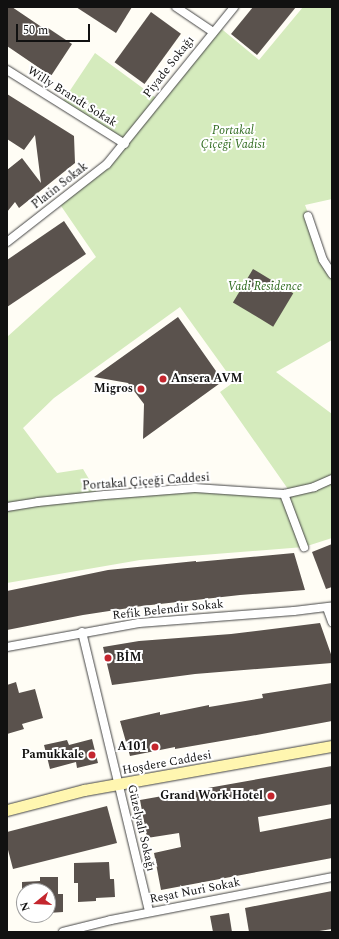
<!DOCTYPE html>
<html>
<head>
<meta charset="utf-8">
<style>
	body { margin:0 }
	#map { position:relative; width:339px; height:939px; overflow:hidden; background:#fffdf5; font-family:Spectral,serif }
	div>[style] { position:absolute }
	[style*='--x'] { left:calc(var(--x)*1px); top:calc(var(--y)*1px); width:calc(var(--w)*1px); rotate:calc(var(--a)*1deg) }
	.green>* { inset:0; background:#d5ebbd }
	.building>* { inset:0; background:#5a524d; transform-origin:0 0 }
	.roads { filter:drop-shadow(0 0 1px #444) drop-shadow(0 0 1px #444) }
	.street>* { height:8px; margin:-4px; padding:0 4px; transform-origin:4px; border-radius:4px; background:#fff }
	.secondary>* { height:11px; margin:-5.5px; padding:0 5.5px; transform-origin:5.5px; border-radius:5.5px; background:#fff6b0 }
	.dots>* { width:11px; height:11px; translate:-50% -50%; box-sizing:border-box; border:2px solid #fff; border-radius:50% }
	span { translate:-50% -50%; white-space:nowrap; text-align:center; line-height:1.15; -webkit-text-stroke:4px #fff; paint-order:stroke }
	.street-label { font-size:12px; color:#111 }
	.park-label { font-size:12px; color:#2f6b1f; font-style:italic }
	.poi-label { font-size:12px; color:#111; font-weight:700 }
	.left { translate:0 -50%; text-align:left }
	.right { translate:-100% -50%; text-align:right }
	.frame { position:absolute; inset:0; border:8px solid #111; pointer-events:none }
	.north { position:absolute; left:16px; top:883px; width:40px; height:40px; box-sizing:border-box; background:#fff; border:1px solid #a0a0a0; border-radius:50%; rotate:252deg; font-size:11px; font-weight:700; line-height:16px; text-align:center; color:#111 }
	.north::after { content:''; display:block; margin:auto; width:14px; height:18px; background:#c4262e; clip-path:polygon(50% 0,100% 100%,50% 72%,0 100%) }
	.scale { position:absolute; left:16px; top:24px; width:74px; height:18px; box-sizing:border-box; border:2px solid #111; border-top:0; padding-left:5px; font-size:12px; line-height:14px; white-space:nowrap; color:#111; -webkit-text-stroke:3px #fff; paint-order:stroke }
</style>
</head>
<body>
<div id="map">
	<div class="green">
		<i style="clip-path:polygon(evenodd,303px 7px,332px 7px,332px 199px,305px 205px,332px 274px,332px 340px,276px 372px,332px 414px,332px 538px,304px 547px,140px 560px,7px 583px,7px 337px,96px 257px,59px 203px,125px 144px,61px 104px,95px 53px,159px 100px,218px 26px,259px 60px,303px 7px,180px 307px,234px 382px,220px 392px,290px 492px,195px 488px,99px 496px,83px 469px,57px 473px,23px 428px,54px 398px,180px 307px)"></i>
	</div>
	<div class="building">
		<i style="clip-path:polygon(7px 7px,12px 7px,46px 30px,48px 28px,72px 44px,51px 76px,7px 46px)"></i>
		<i style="clip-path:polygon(76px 7px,132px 7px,116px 33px)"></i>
		<i style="clip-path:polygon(253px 7px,296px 7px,257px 55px,231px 34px)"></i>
		<i style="left:151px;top:12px;width:37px;height:62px;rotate:36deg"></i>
		<i style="clip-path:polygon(7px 94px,74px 136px,75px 163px,19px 208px,15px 202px,7px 212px,7px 170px,22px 158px,41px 183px,35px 135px,24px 150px,7px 139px)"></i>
		<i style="clip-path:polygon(64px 221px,86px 254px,7px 307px,7px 260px)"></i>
		<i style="left:253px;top:269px;width:47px;height:39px;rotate:31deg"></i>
		<i style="clip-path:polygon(178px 317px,223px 381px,143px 439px,144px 404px,128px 383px,94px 377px)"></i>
		<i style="clip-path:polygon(332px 544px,332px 587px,326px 589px,312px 552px)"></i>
		<i style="clip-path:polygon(294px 553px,305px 590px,240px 595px,142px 606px,83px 615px,7px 630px,7px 591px,108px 570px,196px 561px,196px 562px)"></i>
		<i style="clip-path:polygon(320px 623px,332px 657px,332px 663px,195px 674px,112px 685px,103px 647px,139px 641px,231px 634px)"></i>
		<i style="clip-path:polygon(16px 682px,19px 693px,35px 689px,43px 718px,22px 724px,24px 729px,7px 734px,7px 685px)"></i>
		<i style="clip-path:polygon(332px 683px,332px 721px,262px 734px,175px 749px,175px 747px,130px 756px,120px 721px,160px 712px,160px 715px,209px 705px,209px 707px,263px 698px,262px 694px)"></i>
		<i style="clip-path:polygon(92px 739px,98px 763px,77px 768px,76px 762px,50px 769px,44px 745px,67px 740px,69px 745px)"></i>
		<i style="clip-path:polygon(332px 766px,332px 804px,258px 817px,260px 832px,332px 818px,332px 858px,161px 890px,154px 853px,181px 847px,179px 833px,147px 838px,140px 800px)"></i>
		<i style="clip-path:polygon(107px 806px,117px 843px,13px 869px,7px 846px,7px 832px)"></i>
		<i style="clip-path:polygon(109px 862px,110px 879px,114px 879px,115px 897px,96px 898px,96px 901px,78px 902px,78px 883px,74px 883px,74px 863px)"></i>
		<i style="clip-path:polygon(40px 877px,58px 877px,58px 894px,63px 894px,63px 912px,48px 913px,48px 891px,22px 891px,22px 882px,40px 881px)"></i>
		<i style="clip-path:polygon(332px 891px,332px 929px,313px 932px,249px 932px,245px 908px)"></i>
		<i style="clip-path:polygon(229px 913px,232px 932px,213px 932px,210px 916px)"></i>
	</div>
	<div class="roads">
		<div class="street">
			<i style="--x:176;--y:7;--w:45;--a:34"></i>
			<i style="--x:7;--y:70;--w:139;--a:32.1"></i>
			<i style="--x:308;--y:216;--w:46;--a:71.2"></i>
			<i style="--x:323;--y:260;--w:17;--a:57"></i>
			<i style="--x:7;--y:242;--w:127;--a:-38"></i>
			<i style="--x:107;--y:164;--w:202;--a:-51"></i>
			<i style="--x:284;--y:494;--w:57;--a:69.3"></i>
			<i style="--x:7;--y:507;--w:31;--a:-9"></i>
			<i style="--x:38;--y:502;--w:67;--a:-6"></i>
			<i style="--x:105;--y:495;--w:90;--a:-4.4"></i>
			<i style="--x:195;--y:488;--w:89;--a:3.9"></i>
			<i style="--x:284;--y:494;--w:31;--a:-13"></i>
			<i style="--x:314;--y:487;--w:20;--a:-24"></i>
			<i style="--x:327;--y:608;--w:15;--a:70"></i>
			<i style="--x:82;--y:632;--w:288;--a:76.5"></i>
			<i style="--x:7;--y:647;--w:134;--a:-10.3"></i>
			<i style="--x:139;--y:623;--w:155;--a:-4.4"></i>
			<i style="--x:294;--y:611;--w:38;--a:-7"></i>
			<i style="--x:63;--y:932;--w:49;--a:-14"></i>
			<i style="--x:111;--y:920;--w:225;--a:-11"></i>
		</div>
		<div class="secondary">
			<i style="--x:7;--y:810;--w:80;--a:-14.6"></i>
			<i style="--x:84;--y:790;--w:252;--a:-10.1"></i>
		</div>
	</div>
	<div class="dots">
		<i style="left:163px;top:379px;background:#c4262e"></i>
		<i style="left:141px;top:389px;background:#c4262e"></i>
		<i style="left:108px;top:658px;background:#c4262e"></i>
		<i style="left:155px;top:747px;background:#c4262e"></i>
		<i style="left:92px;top:755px;background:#c4262e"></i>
		<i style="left:271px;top:796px;background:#c4262e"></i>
	</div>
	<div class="street-label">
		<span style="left:169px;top:67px;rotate:-52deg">Piyade Sokağı</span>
		<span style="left:72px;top:97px;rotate:32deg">Willy Brandt Sokak</span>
		<span style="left:60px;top:186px;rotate:-38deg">Platin Sokak</span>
		<span style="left:146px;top:482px;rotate:-4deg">Portakal Çiçeği Caddesi</span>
		<span style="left:168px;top:610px;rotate:-6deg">Refik Belendir Sokak</span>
		<span style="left:167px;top:763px;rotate:-10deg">Hoşdere Caddesi</span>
		<span style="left:141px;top:828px;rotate:77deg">Güzelyalı Sokağı</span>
		<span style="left:195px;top:891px;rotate:-11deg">Reşat Nuri Sokak</span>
	</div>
	<div class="park-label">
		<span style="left:233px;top:138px">Portakal<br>Çiçeği Vadisi</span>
		<span style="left:265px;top:287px">Vadi Residence</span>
	</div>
	<div class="poi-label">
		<span class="left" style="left:171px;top:379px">Ansera AVM</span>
		<span class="right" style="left:133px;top:389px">Migros</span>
		<span class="left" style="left:116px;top:658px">BİM</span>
		<span class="right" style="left:147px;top:747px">A101</span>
		<span class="right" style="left:84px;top:755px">Pamukkale</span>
		<span class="right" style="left:263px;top:796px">Grand Work Hotel</span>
	</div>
	<div class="frame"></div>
	<div class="north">N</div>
	<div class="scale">50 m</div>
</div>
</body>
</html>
